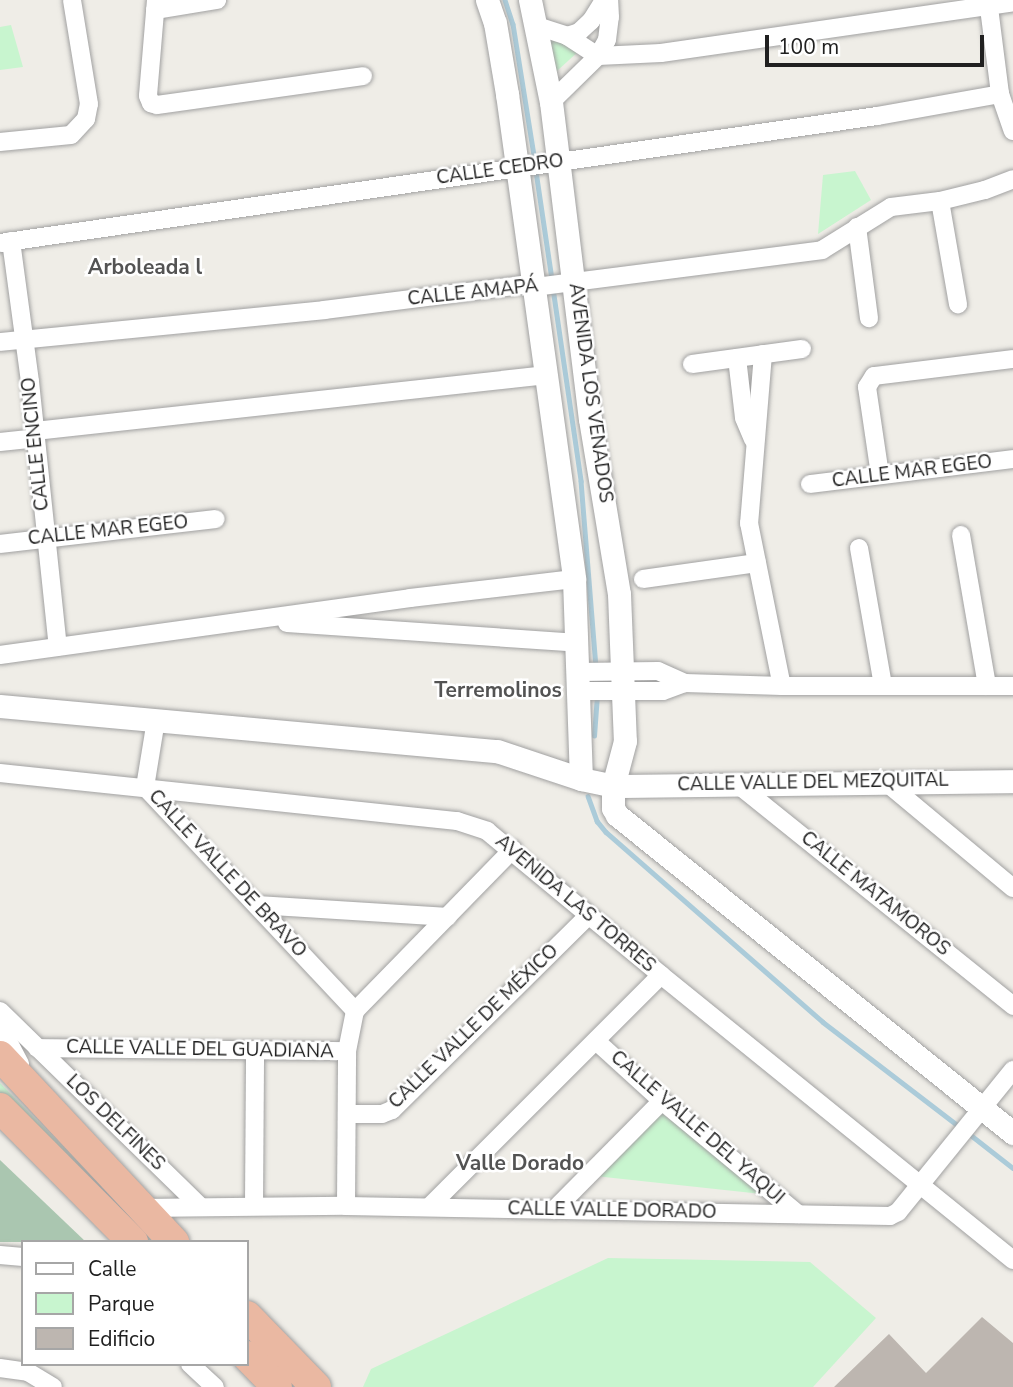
<!DOCTYPE html>
<html>
<head>
<meta charset="utf-8">
<style>
	body { margin:0 }
	#map { position:relative; width:1013px; height:1387px; overflow:hidden; background:#efede7; font-family:"Nunito Sans",sans-serif }
	div>[style] { position:absolute }
	[style*='--x'] { left:calc(var(--x)*1px); top:calc(var(--y)*1px); width:calc(var(--w)*1px); rotate:calc(var(--a)*1deg) }
	.cemetery>* { inset:0; background:#aac6b0 }
	.park>* { inset:0; background:#c8f5cf }
	.stream>* { height:4.5px; margin:-2.25px; padding:0 2.25px; transform-origin:2.25px; border-radius:2.25px; background:#abcbd9 }
	.building>* { inset:0; background:#bdb6b0 }
	.roads { filter:drop-shadow(0 0 2px #a1a1a1) drop-shadow(0 0 2px #a1a1a1) }
	.minor>* { height:18px; margin:-9px; padding:0 9px; transform-origin:9px; border-radius:9px; background:#fff }
	.tertiary>* { height:23px; margin:-11.5px; padding:0 11.5px; transform-origin:11.5px; border-radius:11.5px; background:#fff }
	.trunk>* { height:30px; margin:-15px; padding:0 15px; transform-origin:15px; border-radius:15px; background:#eab8a2 }
	span { translate:-50% -50%; white-space:nowrap; text-align:center; line-height:1.15; -webkit-text-stroke:5px #fff; paint-order:stroke }
	.street-label { font-size:19px; color:#202020 }
	.neighbourhood-label { font-size:21px; color:#535353; font-weight:700 }
	.legend { position:absolute; left:21px; top:1240px; width:228px; height:126px; box-sizing:border-box; background:#fff; border:2px solid #a6a6a6; margin:0; padding:9px 12px; list-style:none; font-size:21px; color:#202020 }
	.legend li { display:flex; align-items:center; gap:14px; height:35px }
	.legend b { width:35px; border:2px solid #a6a6a6 }
	.scale { position:absolute; left:765px; top:35px; width:219px; height:32px; box-sizing:border-box; border:4px solid #202020; border-top:0; padding-left:9px; font-size:21px; line-height:24px; white-space:nowrap; color:#202020; -webkit-text-stroke:5px #fff; paint-order:stroke }
</style>
</head>
<body>
<div id="map">
	<div class="cemetery">
		<i style="clip-path:polygon(0 1160px,86px 1242px,0 1242px)"></i>
	</div>
	<div class="park">
		<i style="clip-path:polygon(11px 25px,23px 67px,0 70px,0 27px)"></i>
		<i style="clip-path:polygon(539px 34px,554px 37px,579px 51px,547px 80px)"></i>
		<i style="clip-path:polygon(855px 171px,871px 200px,818px 234px,823px 175px)"></i>
		<i style="clip-path:polygon(0 1083px,157px 1242px,139px 1242px,0 1100px)"></i>
		<i style="clip-path:polygon(653px 1107px,772px 1195px,595px 1176px)"></i>
		<i style="clip-path:polygon(608px 1258px,810px 1262px,876px 1318px,813px 1387px,363px 1387px,371px 1369px)"></i>
	</div>
	<div class="stream">
		<i style="--x:505;--y:0;--w:25;--a:72"></i>
		<i style="--x:513;--y:24;--w:140;--a:80.9"></i>
		<i style="--x:536;--y:171;--w:110;--a:81.6"></i>
		<i style="--x:553;--y:288;--w:195;--a:81.7"></i>
		<i style="--x:581;--y:481;--w:189;--a:85.4"></i>
		<i style="--x:594;--y:736;--w:41;--a:-85.8"></i>
		<i style="--x:588;--y:796;--w:27;--a:70"></i>
		<i style="--x:597;--y:821;--w:14;--a:51"></i>
		<i style="--x:606;--y:832;--w:288;--a:41.2"></i>
		<i style="--x:823;--y:1022;--w:173;--a:37.5"></i>
		<i style="--x:967;--y:1132;--w:58;--a:38"></i>
	</div>
	<div class="building">
		<i style="clip-path:polygon(982px 1317px,1013px 1343px,1013px 1387px,834px 1387px,889px 1334px,926px 1373px)"></i>
	</div>
	<div class="roads">
		<div class="minor">
			<i style="--x:156;--y:0;--w:96;--a:94.8"></i>
			<i style="--x:148;--y:96;--w:8;--a:67"></i>
			<i style="--x:151;--y:103;--w:6;--a:18"></i>
			<i style="--x:157;--y:105;--w:208;--a:-8"></i>
			<i style="--x:988;--y:0;--w:95;--a:82.7"></i>
			<i style="--x:1000;--y:94;--w:39;--a:71"></i>
			<i style="--x:155;--y:10;--w:63;--a:-9.2"></i>
			<i style="--x:537;--y:26;--w:32;--a:18"></i>
			<i style="--x:567;--y:36;--w:13;--a:-18"></i>
			<i style="--x:579;--y:32;--w:16;--a:-43"></i>
			<i style="--x:591;--y:21;--w:25;--a:-58"></i>
			<i style="--x:567;--y:36;--w:37;--a:33"></i>
			<i style="--x:598;--y:56;--w:63;--a:-2.7"></i>
			<i style="--x:661;--y:53;--w:356;--a:-8.2"></i>
			<i style="--x:551;--y:102;--w:66;--a:-44.4"></i>
			<i style="--x:598;--y:56;--w:18;--a:-61"></i>
			<i style="--x:607;--y:40;--w:23;--a:-83"></i>
			<i style="--x:610;--y:17;--w:17;--a:-93"></i>
			<i style="--x:0;--y:142;--w:71;--a:-5.6"></i>
			<i style="--x:71;--y:135;--w:22;--a:-47"></i>
			<i style="--x:86;--y:119;--w:15;--a:-79"></i>
			<i style="--x:89;--y:104;--w:105;--a:-99.3"></i>
			<i style="--x:940;--y:201;--w:105;--a:80.1"></i>
			<i style="--x:857;--y:227;--w:92;--a:82.5"></i>
			<i style="--x:11;--y:241;--w:142;--a:82.3"></i>
			<i style="--x:30;--y:382;--w:266;--a:84"></i>
			<i style="--x:0;--y:243;--w:886;--a:-8.24"></i>
			<i style="--x:877;--y:116;--w:125;--a:-10.1"></i>
			<i style="--x:0;--y:342;--w:326;--a:-5.6"></i>
			<i style="--x:324;--y:310;--w:201;--a:-7.2"></i>
			<i style="--x:523;--y:285;--w:12;--a:9"></i>
			<i style="--x:535;--y:287;--w:289;--a:-7.3"></i>
			<i style="--x:822;--y:250;--w:81;--a:-31.9"></i>
			<i style="--x:891;--y:207;--w:49;--a:-7"></i>
			<i style="--x:940;--y:201;--w:46;--a:-13.7"></i>
			<i style="--x:985;--y:190;--w:30;--a:-21"></i>
			<i style="--x:763;--y:354;--w:170;--a:94.7"></i>
			<i style="--x:749;--y:523;--w:166;--a:78.6"></i>
			<i style="--x:737;--y:358;--w:60;--a:83.3"></i>
			<i style="--x:744;--y:418;--w:23;--a:67"></i>
			<i style="--x:692;--y:364;--w:111;--a:-7.8"></i>
			<i style="--x:35;--y:431;--w:515;--a:-6.24"></i>
			<i style="--x:0;--y:442;--w:36;--a:-6"></i>
			<i style="--x:880;--y:475;--w:89;--a:-98.4"></i>
			<i style="--x:867;--y:387;--w:13;--a:-58"></i>
			<i style="--x:874;--y:376;--w:140;--a:-7"></i>
			<i style="--x:810;--y:484;--w:205;--a:-7"></i>
			<i style="--x:961;--y:535;--w:153;--a:80.2"></i>
			<i style="--x:0;--y:544;--w:217;--a:-6.6"></i>
			<i style="--x:859;--y:548;--w:140;--a:80.1"></i>
			<i style="--x:643;--y:579;--w:115;--a:-8"></i>
			<i style="--x:287;--y:623;--w:292;--a:3.9"></i>
			<i style="--x:0;--y:655;--w:414;--a:-7.9"></i>
			<i style="--x:410;--y:598;--w:165;--a:-6.6"></i>
			<i style="--x:579;--y:672;--w:79;--a:-0.7"></i>
			<i style="--x:658;--y:671;--w:30;--a:24"></i>
			<i style="--x:685;--y:683;--w:97;--a:1.8"></i>
			<i style="--x:782;--y:686;--w:231;--a:0"></i>
			<i style="--x:579;--y:691;--w:84;--a:0"></i>
			<i style="--x:663;--y:691;--w:23;--a:-20"></i>
			<i style="--x:156;--y:720;--w:68;--a:99.3"></i>
			<i style="--x:145;--y:787;--w:307;--a:46.8"></i>
			<i style="--x:0;--y:773;--w:460;--a:6"></i>
			<i style="--x:457;--y:821;--w:32;--a:18"></i>
			<i style="--x:487;--y:831;--w:226;--a:39.6"></i>
			<i style="--x:661;--y:975;--w:453;--a:39"></i>
			<i style="--x:736;--y:783;--w:356;--a:38.8"></i>
			<i style="--x:887;--y:783;--w:164;--a:39.8"></i>
			<i style="--x:258;--y:905;--w:190;--a:3.6"></i>
			<i style="--x:0;--y:1011;--w:278;--a:44.3"></i>
			<i style="--x:0;--y:1026;--w:43;--a:62.2"></i>
			<i style="--x:596;--y:1041;--w:89;--a:42.3"></i>
			<i style="--x:662;--y:1101;--w:177;--a:39.7"></i>
			<i style="--x:37;--y:1048;--w:310;--a:0.6"></i>
			<i style="--x:347;--y:1051;--w:41;--a:-78.7"></i>
			<i style="--x:355;--y:1011;--w:226;--a:-45.7"></i>
			<i style="--x:347;--y:1114;--w:35;--a:0"></i>
			<i style="--x:382;--y:1114;--w:11;--a:-22"></i>
			<i style="--x:392;--y:1110;--w:277;--a:-44.7"></i>
			<i style="--x:254;--y:1205;--w:155;--a:-89.6"></i>
			<i style="--x:346;--y:1206;--w:155;--a:-89.6"></i>
			<i style="--x:429;--y:1207;--w:328;--a:-45"></i>
			<i style="--x:141;--y:1208;--w:205;--a:-0.6"></i>
			<i style="--x:346;--y:1206;--w:544;--a:1.05"></i>
			<i style="--x:890;--y:1216;--w:9;--a:-27"></i>
			<i style="--x:898;--y:1212;--w:183;--a:-51"></i>
			<i style="--x:554;--y:1210;--w:153;--a:-45.3"></i>
			<i style="--x:0;--y:1255;--w:23;--a:5"></i>
			<i style="--x:190;--y:1364;--w:34;--a:43"></i>
			<i style="--x:0;--y:1368;--w:28;--a:8"></i>
			<i style="--x:28;--y:1372;--w:29;--a:31"></i>
		</div>
		<div class="tertiary">
			<i style="--x:487;--y:0;--w:24;--a:71"></i>
			<i style="--x:495;--y:23;--w:72;--a:80.4"></i>
			<i style="--x:507;--y:94;--w:490;--a:82.1"></i>
			<i style="--x:574;--y:579;--w:200;--a:88"></i>
			<i style="--x:530;--y:0;--w:104;--a:78.4"></i>
			<i style="--x:551;--y:102;--w:319;--a:83"></i>
			<i style="--x:590;--y:419;--w:177;--a:80.6"></i>
			<i style="--x:619;--y:594;--w:147;--a:87.7"></i>
			<i style="--x:625;--y:741;--w:47;--a:104.9"></i>
			<i style="--x:613;--y:786;--w:22;--a:90"></i>
			<i style="--x:613;--y:808;--w:8;--a:60"></i>
			<i style="--x:617;--y:815;--w:508;--a:38.77"></i>
			<i style="--x:0;--y:706;--w:499;--a:5.2"></i>
			<i style="--x:497;--y:751;--w:89;--a:18.4"></i>
			<i style="--x:581;--y:779;--w:33;--a:12"></i>
			<i style="--x:613;--y:786;--w:400;--a:-0.7"></i>
		</div>
		<div class="trunk">
			<i style="--x:0;--y:1056;--w:255;--a:46.9"></i>
			<i style="--x:0;--y:1108;--w:189;--a:45.2"></i>
			<i style="--x:247;--y:1316;--w:99;--a:45.8"></i>
			<i style="--x:247;--y:1356;--w:43;--a:45.9"></i>
		</div>
	</div>
	<div class="street-label">
		<span style="left:500px;top:170px;rotate:-8deg">CALLE CEDRO</span>
		<span style="left:473px;top:293px;rotate:-6deg">CALLE AMAPÁ</span>
		<span style="left:590px;top:393px;rotate:82deg">AVENIDA LOS VENADOS</span>
		<span style="left:36px;top:444px;rotate:-96deg">CALLE ENCINO</span>
		<span style="left:912px;top:472px;rotate:-7deg">CALLE MAR EGEO</span>
		<span style="left:108px;top:531px;rotate:-6deg">CALLE MAR EGEO</span>
		<span style="left:813px;top:783px;rotate:-1deg">CALLE VALLE DEL MEZQUITAL</span>
		<span style="left:227px;top:874px;rotate:47deg">CALLE VALLE DE BRAVO</span>
		<span style="left:875px;top:894px;rotate:39deg">CALLE MATAMOROS</span>
		<span style="left:575px;top:904px;rotate:40deg">AVENIDA LAS TORRES</span>
		<span style="left:474px;top:1027px;rotate:-44deg">CALLE VALLE DE MÉXICO</span>
		<span style="left:200px;top:1050px;rotate:1deg">CALLE VALLE DEL GUADIANA</span>
		<span style="left:115px;top:1123px;rotate:44deg">LOS DELFINES</span>
		<span style="left:697px;top:1128px;rotate:41deg">CALLE VALLE DEL YAQUI</span>
		<span style="left:612px;top:1211px;rotate:1deg">CALLE VALLE DORADO</span>
	</div>
	<div class="neighbourhood-label">
		<span style="left:145px;top:267px">Arboleada l</span>
		<span style="left:498px;top:690px">Terremolinos</span>
		<span style="left:520px;top:1163px">Valle Dorado</span>
	</div>
	<ul class="legend">
	<li><b style="height:9px;background:#fff"></b>Calle</li>
	<li><b style="height:19px;background:#c8f5cf"></b>Parque</li>
	<li><b style="height:19px;background:#bdb6b0"></b>Edificio</li>
	</ul>
	<div class="scale">100 m</div>
</div>
</body>
</html>
